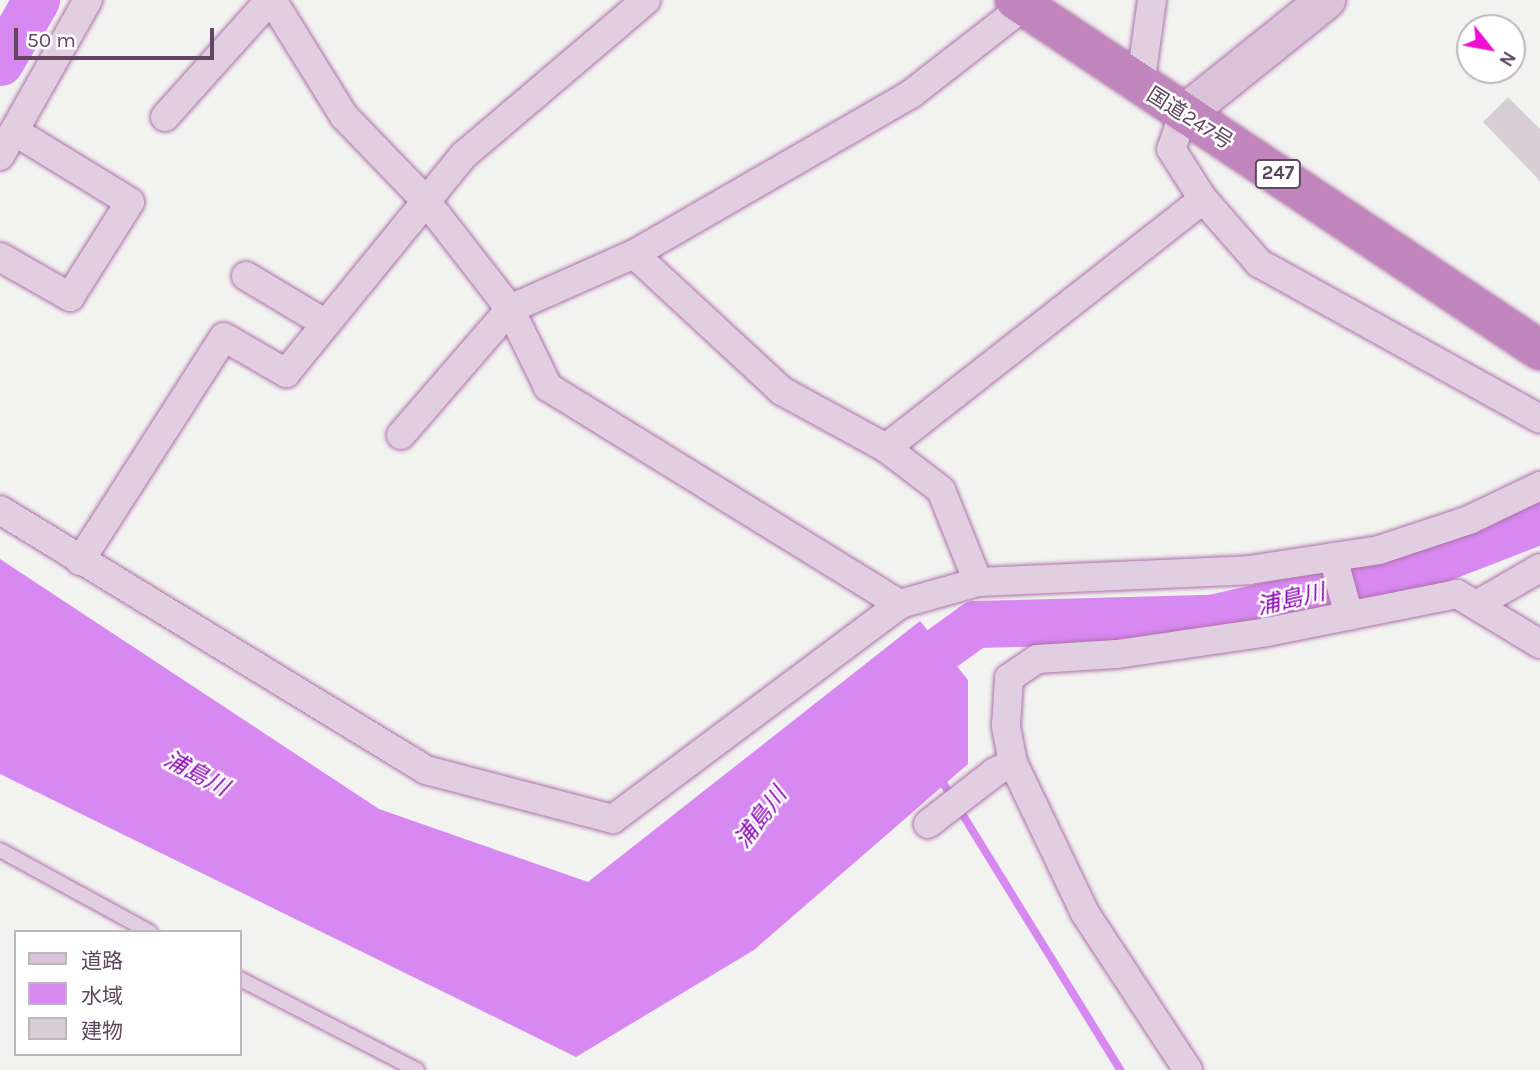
<!DOCTYPE html>
<html>
<head>
<meta charset="utf-8">
<style>
	body { margin:0 }
	#map { position:relative; width:1540px; height:1070px; overflow:hidden; background:#f2f3f1; font-family:Karla,"Noto Sans JP",sans-serif }
	div>[style] { position:absolute }
	[style*='--x'] { left:calc(var(--x)*1px); top:calc(var(--y)*1px); width:calc(var(--w)*1px); rotate:calc(var(--a)*1deg) }
	.water>* { inset:0; background:#d888f1 }
	.stream>* { height:8px; margin:-4px; padding:0 4px; transform-origin:4px; border-radius:4px; background:#d888f1 }
	.river>* { height:47px; margin:-23.5px; padding:0 23.5px; transform-origin:23.5px; border-radius:23.5px; background:#d888f1 }
	.building>* { inset:0; background:#d8cfd6 }
	.roads { filter:drop-shadow(0 0 2px #ae71a9) drop-shadow(0 0 2px #ae71a9) }
	.lane>* { height:14px; margin:-7px; padding:0 7px; transform-origin:7px; border-radius:7px; background:#e1cfe1 }
	.street>* { height:28px; margin:-14px; padding:0 14px; transform-origin:14px; border-radius:14px; background:#e1cfe1 }
	.secondary>* { height:38px; margin:-19px; padding:0 19px; transform-origin:19px; border-radius:19px; background:#dac3d9 }
	.highway>* { height:38px; margin:-19px; padding:0 19px; transform-origin:19px; border-radius:19px; background:#c286be }
	span { translate:-50% -50%; white-space:nowrap; text-align:center; line-height:1.15; -webkit-text-stroke:5px #fff; paint-order:stroke }
	.shield-label span { padding:2px 5px; background:#fff; border:2px solid; border-radius:5px; -webkit-text-stroke-width:0 }
	.shield-label { font-size:19px; color:#60475f; font-weight:700 }
	.street-label { font-size:21px; color:#60475f }
	.water-label { font-size:23px; color:#8b04b6; font-style:italic }
	.legend { position:absolute; left:14px; top:930px; width:228px; height:126px; box-sizing:border-box; background:#fff; border:2px solid #bfb5bf; margin:0; padding:9px 12px; list-style:none; font-size:21px; color:#60475f }
	.legend li { display:flex; align-items:center; gap:14px; height:35px }
	.legend b { width:35px; border:2px solid #bfb5bf }
	.north { position:absolute; left:1456px; top:14px; width:70px; height:70px; box-sizing:border-box; background:#fff; border:2px solid #bfb5bf; border-radius:50%; rotate:121deg; font-size:19px; font-weight:700; line-height:28px; text-align:center; color:#60475f }
	.north::after { content:''; display:block; margin:auto; width:24px; height:32px; background:#ef0fd5; clip-path:polygon(50% 0,100% 100%,50% 72%,0 100%) }
	.scale { position:absolute; left:14px; top:28px; width:200px; height:32px; box-sizing:border-box; border:4px solid #60475f; border-top:0; padding-left:9px; font-size:21px; line-height:24px; white-space:nowrap; color:#60475f; -webkit-text-stroke:5px #fff; paint-order:stroke }
</style>
</head>
<body>
<div id="map">
	<div class="water">
		<i style="clip-path:polygon(0 559px,379px 809px,588px 882px,920px 621px,968px 680px,968px 764px,754px 950px,576px 1057px,0 774px)"></i>
	</div>
	<div class="stream">
		<i style="--x:940;--y:778;--w:343;--a:58.3"></i>
	</div>
	<div class="river">
		<i style="--x:0;--y:62;--w:72;--a:-59.9"></i>
		<i style="--x:889;--y:686;--w:106;--a:-35.8"></i>
		<i style="--x:975;--y:624;--w:236;--a:-1.5"></i>
		<i style="--x:1211;--y:618;--w:186;--a:-12.8"></i>
		<i style="--x:1392;--y:577;--w:159;--a:-21.1"></i>
	</div>
	<div class="building">
		<i style="clip-path:polygon(1508px 97px,1540px 129px,1540px 181px,1483px 122px)"></i>
	</div>
	<div class="roads">
		<div class="lane">
			<i style="--x:0;--y:850;--w:171;--a:28.7"></i>
			<i style="--x:240;--y:979;--w:199;--a:27.2"></i>
		</div>
		<div class="street">
			<i style="--x:272;--y:0;--w:137;--a:58.2"></i>
			<i style="--x:344;--y:116;--w:118;--a:46"></i>
			<i style="--x:426;--y:201;--w:137;--a:52.1"></i>
			<i style="--x:510;--y:309;--w:87;--a:64"></i>
			<i style="--x:548;--y:387;--w:414;--a:31.7"></i>
			<i style="--x:1140;--y:86;--w:87;--a:-82.1"></i>
			<i style="--x:1183;--y:115;--w:36;--a:109"></i>
			<i style="--x:1171;--y:149;--w:59;--a:57.4"></i>
			<i style="--x:1203;--y:199;--w:85;--a:48.8"></i>
			<i style="--x:1259;--y:263;--w:321;--a:29"></i>
			<i style="--x:165;--y:117;--w:157;--a:-48.1"></i>
			<i style="--x:0;--y:156;--w:179;--a:-60.6"></i>
			<i style="--x:634;--y:254;--w:320;--a:-30"></i>
			<i style="--x:911;--y:94;--w:143;--a:-37.9"></i>
			<i style="--x:0;--y:257;--w:81;--a:29.7"></i>
			<i style="--x:70;--y:297;--w:112;--a:-57.7"></i>
			<i style="--x:130;--y:202;--w:136;--a:-148.5"></i>
			<i style="--x:246;--y:276;--w:93;--a:31"></i>
			<i style="--x:401;--y:435;--w:167;--a:-49.1"></i>
			<i style="--x:510;--y:309;--w:136;--a:-23.9"></i>
			<i style="--x:634;--y:254;--w:202;--a:42.8"></i>
			<i style="--x:782;--y:391;--w:119;--a:28.7"></i>
			<i style="--x:0;--y:510;--w:499;--a:31.4"></i>
			<i style="--x:426;--y:770;--w:193;--a:14.7"></i>
			<i style="--x:613;--y:819;--w:359;--a:-36.8"></i>
			<i style="--x:900;--y:604;--w:81;--a:-15.8"></i>
			<i style="--x:978;--y:582;--w:271;--a:-2.5"></i>
			<i style="--x:1249;--y:570;--w:132;--a:-8.7"></i>
			<i style="--x:1379;--y:550;--w:95;--a:-18.4"></i>
			<i style="--x:1469;--y:520;--w:79;--a:-25.6"></i>
			<i style="--x:1333;--y:557;--w:61;--a:74.8"></i>
			<i style="--x:80;--y:561;--w:266;--a:-57.3"></i>
			<i style="--x:224;--y:337;--w:72;--a:30.1"></i>
			<i style="--x:286;--y:373;--w:281;--a:-50.8"></i>
			<i style="--x:464;--y:155;--w:239;--a:-40.4"></i>
			<i style="--x:978;--y:582;--w:99;--a:-111.9"></i>
			<i style="--x:941;--y:490;--w:69;--a:-142.6"></i>
			<i style="--x:886;--y:448;--w:403;--a:-38.1"></i>
			<i style="--x:1476;--y:605;--w:74;--a:-30"></i>
			<i style="--x:928;--y:824;--w:85;--a:-37.8"></i>
			<i style="--x:995;--y:772;--w:20;--a:-27"></i>
			<i style="--x:1188;--y:1070;--w:188;--a:-123.3"></i>
			<i style="--x:1085;--y:913;--w:166;--a:-115.6"></i>
			<i style="--x:1013;--y:763;--w:38;--a:-101"></i>
			<i style="--x:1006;--y:726;--w:48;--a:-86.4"></i>
			<i style="--x:1009;--y:678;--w:34;--a:-34"></i>
			<i style="--x:1037;--y:659;--w:80;--a:-3.6"></i>
			<i style="--x:1117;--y:654;--w:152;--a:-8.3"></i>
			<i style="--x:1267;--y:632;--w:194;--a:-11.3"></i>
			<i style="--x:1457;--y:594;--w:97;--a:31.1"></i>
		</div>
		<div class="secondary">
			<i style="--x:1183;--y:115;--w:184;--a:-38.8"></i>
		</div>
		<div class="highway">
			<i style="--x:1015;--y:0;--w:631;--a:33.69"></i>
		</div>
	</div>
	<div class="shield-label">
		<span style="left:1278px;top:174px">247</span>
	</div>
	<div class="street-label">
		<span style="left:1190px;top:118px;rotate:32deg">国道247号</span>
	</div>
	<div class="water-label">
		<span style="left:1291px;top:600px;rotate:-13deg">浦島川</span>
		<span style="left:196px;top:774px;rotate:28deg">浦島川</span>
		<span style="left:761px;top:818px;rotate:-53deg">浦島川</span>
	</div>
	<ul class="legend">
	<li><b style="height:9px;background:#dac3d9"></b>道路</li>
	<li><b style="height:19px;background:#d888f1"></b>水域</li>
	<li><b style="height:19px;background:#d8cfd6"></b>建物</li>
	</ul>
	<div class="north">N</div>
	<div class="scale">50 m</div>
</div>
</body>
</html>
